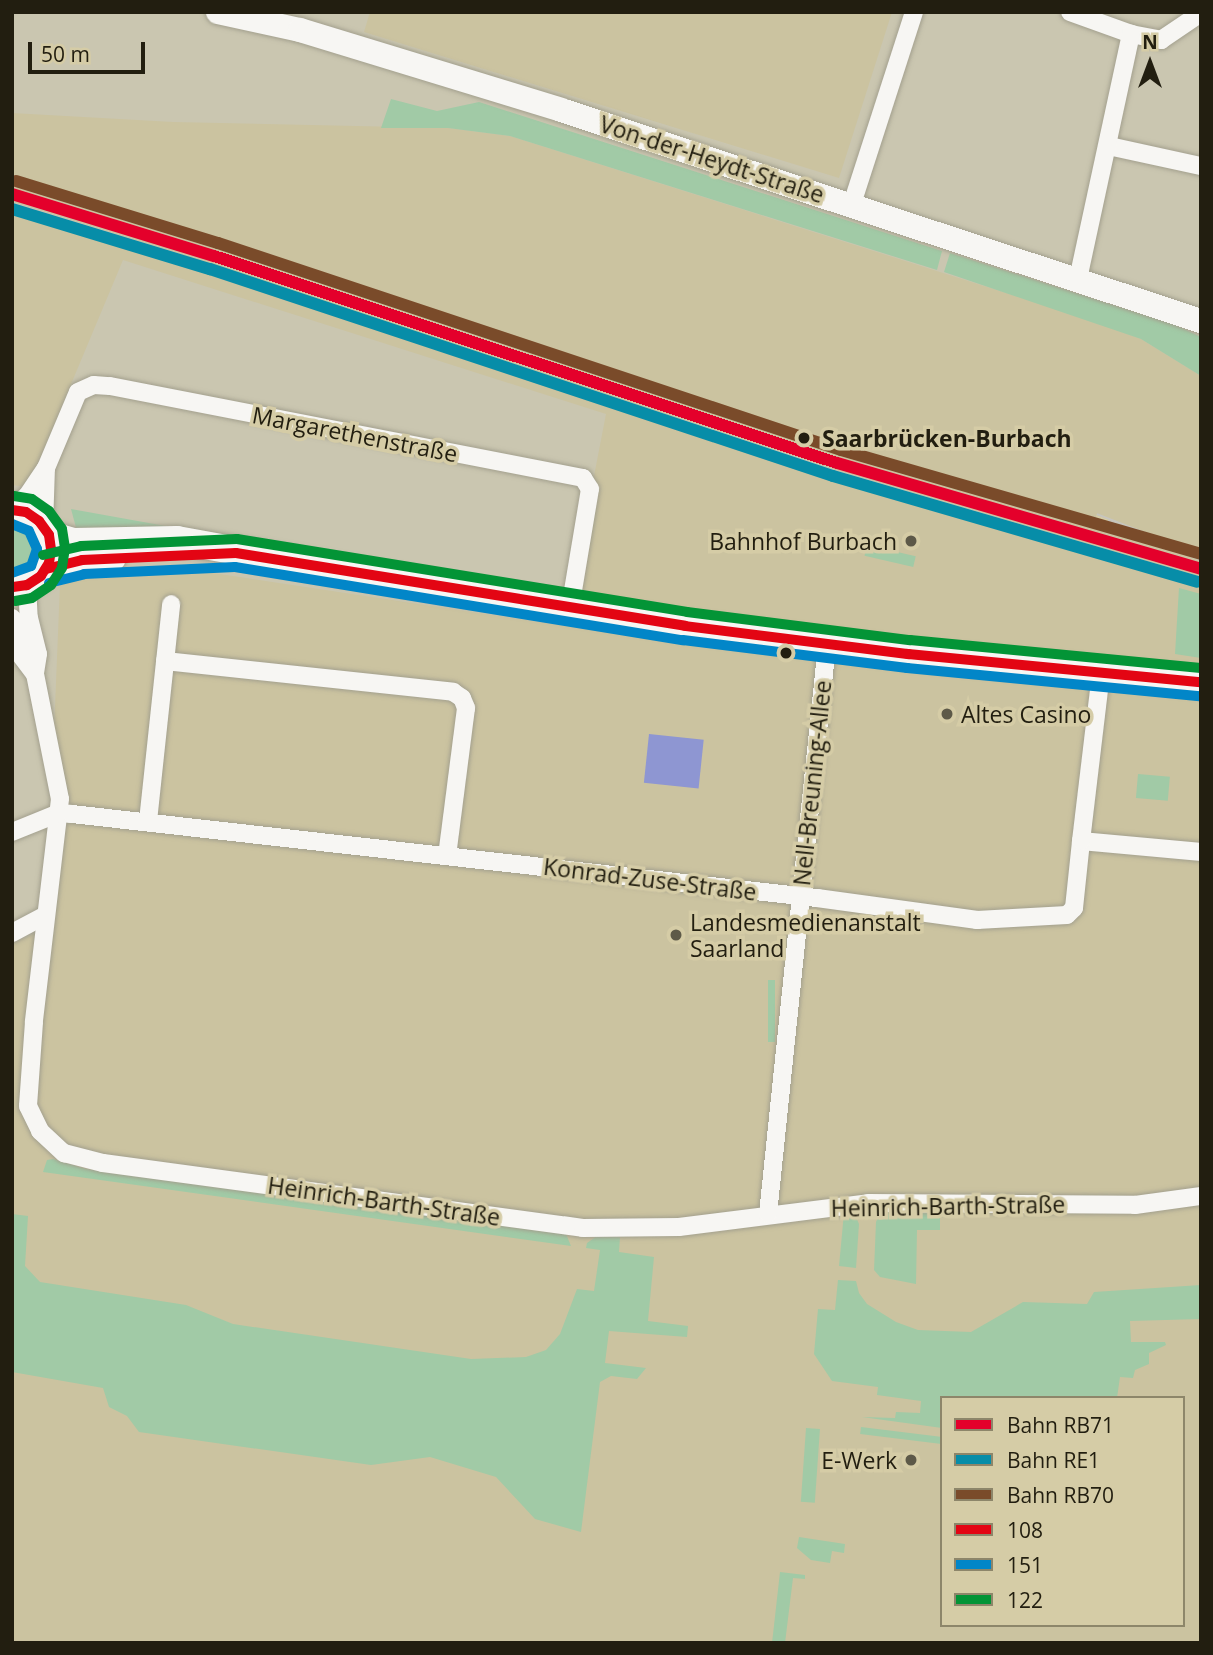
<!DOCTYPE html>
<html>
<head>
<meta charset="utf-8">
<style>
	body { margin:0 }
	#map { position:relative; width:1213px; height:1655px; overflow:hidden; background:#cac6b0; font-family:"Open Sans",sans-serif }
	div>[style] { position:absolute }
	[style*='--x'] { left:calc(var(--x)*1px); top:calc(var(--y)*1px); width:calc(var(--w)*1px); rotate:calc(var(--a)*1deg) }
	.built>* { inset:0; background:#cbc3a0 }
	.green>* { inset:0; background:#a1caa6; transform-origin:0 0 }
	.water>* { inset:0; background:#8e96d2; transform-origin:0 0 }
	.roads { filter:drop-shadow(0 0 2px #a3a08e) drop-shadow(0 0 2px #a3a08e) }
	.minor>* { height:18px; margin:-9px; padding:0 9px; transform-origin:9px; border-radius:9px; background:#f7f6f3 }
	.secondary>* { height:24px; margin:-12px; padding:0 12px; transform-origin:12px; border-radius:12px; background:#f7f6f3 }
	.primary>* { height:28px; margin:-14px; padding:0 14px; transform-origin:14px; border-radius:14px; background:#f7f6f3 }
	.rail>* { height:7px; margin-top:-3.5px; transform-origin:0; background:repeating-linear-gradient(90deg,#d5cca6 0 13px,#c7c5be 0 26px); box-sizing:border-box; border-block:2px solid #c7c5be }
	.bus-1>* { height:10px; margin:-5px; padding:0 5px; transform-origin:5px; border-radius:5px; background:#e30513 }
	.bus-2>* { height:10px; margin:-5px; padding:0 5px; transform-origin:5px; border-radius:5px; background:#0286c8 }
	.bus-3>* { height:10px; margin:-5px; padding:0 5px; transform-origin:5px; border-radius:5px; background:#039436 }
	.rail-1>* { height:12px; margin:-6px; padding:0 6px; transform-origin:6px; border-radius:6px; background:#e4002b }
	.rail-2>* { height:12px; margin:-6px; padding:0 6px; transform-origin:6px; border-radius:6px; background:#078da8 }
	.rail-3>* { height:12px; margin:-6px; padding:0 6px; transform-origin:6px; border-radius:6px; background:#7a4b2a }
	.dots>* { width:19px; height:19px; translate:-50% -50%; box-sizing:border-box; border:4px solid #d5cca6; border-radius:50% }
	span { translate:-50% -50%; white-space:nowrap; text-align:center; line-height:1.15; -webkit-text-stroke:7px #d5cca6; paint-order:stroke }
	.street-label { font-size:23px; color:#221e10 }
	.stop-label { font-size:23px; color:#221e10; font-weight:700 }
	.left { translate:0 -50%; text-align:left }
	.poi-label { font-size:23px; color:#221e10 }
	.right { translate:-100% -50%; text-align:right }
	.frame { position:absolute; inset:0; border:14px solid #221e10; pointer-events:none }
	.legend { position:absolute; left:940px; top:1396px; width:245px; height:231px; box-sizing:border-box; background:#d5cca6; border:2px solid #8d866a; margin:0; padding:9px 12px; list-style:none; font-size:21px; color:#221e10 }
	.legend li { display:flex; align-items:center; gap:14px; height:35px }
	.legend b { width:35px; border:2px solid #8d866a }
	.north { position:absolute; left:1115px; top:28px; width:70px; height:70px; -webkit-text-stroke:5px #d5cca6; paint-order:stroke; rotate:0deg; font-size:19px; font-weight:700; line-height:28px; text-align:center; color:#221e10 }
	.north::after { content:''; display:block; margin:auto; width:24px; height:32px; background:#221e10; clip-path:polygon(50% 0,100% 100%,50% 72%,0 100%) }
	.scale { position:absolute; left:28px; top:42px; width:117px; height:32px; box-sizing:border-box; border:4px solid #221e10; border-top:0; padding-left:9px; font-size:21px; line-height:24px; white-space:nowrap; color:#221e10; -webkit-text-stroke:5px #d5cca6; paint-order:stroke }
</style>
</head>
<body>
<div id="map">
	<div class="built">
		<i style="clip-path:polygon(370px 12px,892px 12px,839px 178px,364px 32px)"></i>
		<i style="clip-path:polygon(evenodd,12px 113px,173px 122px,448px 128px,510px 136px,1095px 321px,1141px 339px,1201px 376px,1201px 1643px,12px 1643px,12px 944px,46px 928px,60px 584px,103px 570px,200px 571px,565px 626px,606px 414px,123px 260px,28px 487px,12px 485px,12px 113px,942px 1398px,1183px 1398px,1183px 1625px,942px 1625px,942px 1398px)"></i>
	</div>
	<div class="green">
		<i style="clip-path:polygon(391px 99px,437px 111px,479px 102px,942px 251px,937px 270px,510px 136px,448px 128px,381px 128px)"></i>
		<i style="clip-path:polygon(950px 253px,1175px 325px,1201px 337px,1201px 376px,1141px 339px,944px 272px)"></i>
		<i style="clip-path:polygon(71px 509px,171px 527px,78px 535px)"></i>
		<i style="clip-path:polygon(12px 519px,34px 527px,41px 561px,12px 580px)"></i>
		<i style="left:867px;top:545px;width:50px;height:11px;rotate:13deg"></i>
		<i style="clip-path:polygon(1179px 588px,1201px 594px,1201px 658px,1175px 654px)"></i>
		<i style="left:1138px;top:774px;width:32px;height:24px;rotate:5deg"></i>
		<i style="left:768px;top:980px;width:7px;height:62px"></i>
		<i style="clip-path:polygon(53px 1159px,86px 1169px,566px 1234px,571px 1246px,43px 1172px,47px 1160px)"></i>
		<i style="clip-path:polygon(887px 1211px,940px 1211px,940px 1230px,917px 1230px,916px 1284px,880px 1277px,874px 1270px,876px 1222px,879px 1215px)"></i>
		<i style="clip-path:polygon(844px 1213px,856px 1217px,859px 1224px,856px 1268px,839px 1266px)"></i>
		<i style="clip-path:polygon(12px 1214px,28px 1216px,25px 1266px,40px 1282px,186px 1305px,233px 1324px,471px 1359px,526px 1357px,546px 1350px,560px 1334px,577px 1289px,594px 1291px,600px 1250px,586px 1248px,587px 1243px,597px 1236px,620px 1237px,619px 1252px,654px 1257px,648px 1321px,688px 1326px,687px 1337px,609px 1331px,605px 1363px,646px 1368px,637px 1379px,611px 1376px,600px 1382px,581px 1532px,535px 1519px,496px 1477px,430px 1457px,371px 1465px,139px 1432px,127px 1416px,109px 1407px,103px 1388px,12px 1372px)"></i>
		<i style="clip-path:polygon(838px 1280px,856px 1281px,859px 1293px,867px 1304px,896px 1322px,918px 1330px,971px 1332px,1023px 1302px,1087px 1304px,1094px 1292px,1201px 1285px,1201px 1319px,1130px 1321px,1131px 1342px,1165px 1342px,1166px 1345px,1149px 1353px,1149px 1364px,1135px 1370px,1133px 1378px,1120px 1377px,1117px 1398px,942px 1398px,942px 1428px,862px 1417px,895px 1418px,896px 1412px,920px 1413px,921px 1401px,877px 1395px,878px 1387px,832px 1381px,814px 1354px,818px 1309px,835px 1310px)"></i>
		<i style="left:861px;top:1427px;width:82px;height:7px;rotate:7deg"></i>
		<i style="left:806px;top:1428px;width:14px;height:74px;rotate:4deg"></i>
		<i style="clip-path:polygon(799px 1537px,845px 1544px,844px 1553px,832px 1551px,830px 1563px,811px 1560px,797px 1548px)"></i>
		<i style="clip-path:polygon(780px 1572px,805px 1575px,805px 1579px,793px 1578px,785px 1643px,772px 1643px)"></i>
	</div>
	<div class="water">
		<i style="left:649px;top:734px;width:55px;height:49px;rotate:6deg"></i>
	</div>
	<div class="roads">
		<div class="minor">
			<i style="--x:1070;--y:12;--w:65;--a:19.8"></i>
			<i style="--x:1131;--y:34;--w:31;--a:11"></i>
			<i style="--x:1161;--y:40;--w:48;--a:-34"></i>
			<i style="--x:1109;--y:146;--w:94;--a:12.3"></i>
			<i style="--x:852;--y:204;--w:202;--a:-72.1"></i>
			<i style="--x:1078;--y:279;--w:251;--a:-77.8"></i>
			<i style="--x:12;--y:508;--w:19;--a:-39"></i>
			<i style="--x:27;--y:496;--w:34;--a:-56"></i>
			<i style="--x:46;--y:468;--w:82;--a:-67.2"></i>
			<i style="--x:78;--y:392;--w:17;--a:-24"></i>
			<i style="--x:94;--y:385;--w:16;--a:4"></i>
			<i style="--x:110;--y:386;--w:482;--a:11"></i>
			<i style="--x:583;--y:478;--w:13;--a:58"></i>
			<i style="--x:590;--y:489;--w:121;--a:99.5"></i>
			<i style="--x:44;--y:527;--w:59;--a:-88.1"></i>
			<i style="--x:27;--y:585;--w:33;--a:87"></i>
			<i style="--x:29;--y:618;--w:37;--a:76"></i>
			<i style="--x:38;--y:654;--w:20;--a:99"></i>
			<i style="--x:35;--y:674;--w:127;--a:78.7"></i>
			<i style="--x:60;--y:799;--w:225;--a:96.7"></i>
			<i style="--x:34;--y:1022;--w:84;--a:94.1"></i>
			<i style="--x:28;--y:1106;--w:28;--a:64"></i>
			<i style="--x:40;--y:1131;--w:33;--a:43"></i>
			<i style="--x:64;--y:1153;--w:40;--a:14.4"></i>
			<i style="--x:103;--y:1163;--w:484;--a:7.7"></i>
			<i style="--x:583;--y:1228;--w:96;--a:-0.6"></i>
			<i style="--x:679;--y:1227;--w:191;--a:-7.2"></i>
			<i style="--x:868;--y:1203;--w:267;--a:0.4"></i>
			<i style="--x:1135;--y:1205;--w:67;--a:-7.8"></i>
			<i style="--x:12;--y:618;--w:40;--a:75.6"></i>
			<i style="--x:22;--y:657;--w:21;--a:53"></i>
			<i style="--x:165;--y:661;--w:290;--a:6.1"></i>
			<i style="--x:453;--y:692;--w:11;--a:34"></i>
			<i style="--x:462;--y:698;--w:11;--a:68"></i>
			<i style="--x:466;--y:708;--w:149;--a:97.3"></i>
			<i style="--x:148;--y:821;--w:218;--a:-83.9"></i>
			<i style="--x:12;--y:832;--w:51;--a:-22"></i>
			<i style="--x:59;--y:813;--w:13;--a:4"></i>
			<i style="--x:72;--y:814;--w:750;--a:6.43"></i>
			<i style="--x:817;--y:898;--w:162;--a:7.8"></i>
			<i style="--x:977;--y:920;--w:90;--a:-3.2"></i>
			<i style="--x:1067;--y:915;--w:10;--a:-45"></i>
			<i style="--x:1074;--y:908;--w:67;--a:-84"></i>
			<i style="--x:1081;--y:841;--w:121;--a:5.2"></i>
			<i style="--x:1081;--y:841;--w:169;--a:-83.2"></i>
			<i style="--x:12;--y:933;--w:38;--a:-28"></i>
			<i style="--x:768;--y:1214;--w:572;--a:-84.08"></i>
		</div>
		<div class="secondary">
			<i style="--x:218;--y:12;--w:84;--a:12.4"></i>
			<i style="--x:300;--y:30;--w:273;--a:17"></i>
			<i style="--x:561;--y:110;--w:674;--a:18.25"></i>
		</div>
		<div class="primary">
			<i style="--x:12;--y:510;--w:14;--a:8"></i>
			<i style="--x:26;--y:512;--w:16;--a:35"></i>
			<i style="--x:39;--y:521;--w:17;--a:54"></i>
			<i style="--x:49;--y:535;--w:14;--a:82"></i>
			<i style="--x:51;--y:549;--w:14;--a:98"></i>
			<i style="--x:49;--y:563;--w:15;--a:122"></i>
			<i style="--x:41;--y:576;--w:17;--a:147"></i>
			<i style="--x:27;--y:585;--w:15;--a:172"></i>
			<i style="--x:49;--y:535;--w:26;--a:16"></i>
			<i style="--x:74;--y:542;--w:103;--a:-1.1"></i>
			<i style="--x:177;--y:540;--w:267;--a:10.3"></i>
			<i style="--x:440;--y:588;--w:248;--a:8.8"></i>
			<i style="--x:685;--y:626;--w:225;--a:7.2"></i>
			<i style="--x:908;--y:654;--w:294;--a:5.5"></i>
			<i style="--x:46;--y:569;--w:31;--a:-15"></i>
			<i style="--x:76;--y:561;--w:36;--a:-5"></i>
		</div>
	</div>
	<div class="rail">
		<i style="--x:12;--y:205;--w:173;--a:17.2"></i>
		<i style="--x:177;--y:256;--w:690;--a:18.25"></i>
		<i style="--x:832;--y:472;--w:384;--a:16.3"></i>
		<i style="--x:1096;--y:516;--w:113;--a:21.3"></i>
	</div>
	<div class="bus-1">
		<i style="--x:12;--y:510;--w:14;--a:8"></i>
		<i style="--x:26;--y:512;--w:16;--a:35"></i>
		<i style="--x:39;--y:521;--w:17;--a:54"></i>
		<i style="--x:49;--y:535;--w:14;--a:82"></i>
		<i style="--x:51;--y:549;--w:14;--a:98"></i>
		<i style="--x:49;--y:563;--w:15;--a:122"></i>
		<i style="--x:41;--y:576;--w:17;--a:147"></i>
		<i style="--x:27;--y:585;--w:14;--a:172"></i>
		<i style="--x:46;--y:569;--w:37;--a:-14"></i>
		<i style="--x:82;--y:560;--w:154;--a:-2.6"></i>
		<i style="--x:236;--y:553;--w:455;--a:9.2"></i>
		<i style="--x:685;--y:626;--w:225;--a:7.2"></i>
		<i style="--x:908;--y:654;--w:294;--a:5.5"></i>
	</div>
	<div class="bus-2">
		<i style="--x:12;--y:524;--w:18;--a:22"></i>
		<i style="--x:29;--y:531;--w:20;--a:66"></i>
		<i style="--x:37;--y:549;--w:18;--a:109"></i>
		<i style="--x:31;--y:566;--w:20;--a:160"></i>
		<i style="--x:49;--y:583;--w:36;--a:-14"></i>
		<i style="--x:84;--y:574;--w:151;--a:-2.7"></i>
		<i style="--x:235;--y:567;--w:454;--a:9.3"></i>
		<i style="--x:683;--y:640;--w:226;--a:7.1"></i>
		<i style="--x:907;--y:668;--w:294;--a:5.5"></i>
	</div>
	<div class="bus-3">
		<i style="--x:14;--y:496;--w:18;--a:9"></i>
		<i style="--x:32;--y:499;--w:21;--a:35"></i>
		<i style="--x:49;--y:511;--w:22;--a:54"></i>
		<i style="--x:62;--y:529;--w:19;--a:81"></i>
		<i style="--x:65;--y:548;--w:20;--a:99"></i>
		<i style="--x:62;--y:568;--w:20;--a:123"></i>
		<i style="--x:51;--y:585;--w:23;--a:146"></i>
		<i style="--x:32;--y:598;--w:17;--a:170"></i>
		<i style="--x:43;--y:555;--w:39;--a:-13"></i>
		<i style="--x:81;--y:546;--w:156;--a:-2.6"></i>
		<i style="--x:237;--y:539;--w:456;--a:9.2"></i>
		<i style="--x:687;--y:612;--w:225;--a:7.2"></i>
		<i style="--x:910;--y:640;--w:292;--a:5.5"></i>
	</div>
	<div class="rail-1">
		<i style="--x:12;--y:194;--w:211;--a:17.1"></i>
		<i style="--x:214;--y:256;--w:656;--a:18.38"></i>
		<i style="--x:837;--y:463;--w:379;--a:16.2"></i>
	</div>
	<div class="rail-2">
		<i style="--x:12;--y:209;--w:207;--a:16.9"></i>
		<i style="--x:210;--y:269;--w:656;--a:18.38"></i>
		<i style="--x:833;--y:476;--w:379;--a:16.2"></i>
	</div>
	<div class="rail-3">
		<i style="--x:16;--y:181;--w:211;--a:17.1"></i>
		<i style="--x:218;--y:243;--w:656;--a:18.38"></i>
		<i style="--x:841;--y:450;--w:375;--a:16.1"></i>
	</div>
	<div class="dots">
		<i style="left:804px;top:438px;background:#221e10"></i>
		<i style="left:911px;top:541px;background:#5d5948"></i>
		<i style="left:786px;top:653px;background:#221e10"></i>
		<i style="left:947px;top:714px;background:#5d5948"></i>
		<i style="left:676px;top:935px;background:#5d5948"></i>
		<i style="left:911px;top:1460px;background:#5d5948"></i>
	</div>
	<div class="street-label">
		<span style="left:712px;top:159px;rotate:18deg">Von-der-Heydt-Straße</span>
		<span style="left:355px;top:434px;rotate:11deg">Margarethenstraße</span>
		<span style="left:812px;top:783px;rotate:-84deg">Nell-Breuning-Allee</span>
		<span style="left:650px;top:879px;rotate:7deg">Konrad-Zuse-Straße</span>
		<span style="left:384px;top:1201px;rotate:8deg">Heinrich-Barth-Straße</span>
		<span style="left:948px;top:1206px;rotate:-1deg">Heinrich-Barth-Straße</span>
	</div>
	<div class="stop-label">
		<span class="left" style="left:822px;top:438px">Saarbrücken-Burbach</span>
	</div>
	<div class="poi-label">
		<span class="right" style="left:897px;top:541px">Bahnhof Burbach</span>
		<span class="left" style="left:961px;top:714px">Altes Casino</span>
		<span class="left" style="left:690px;top:935px">Landesmedienanstalt<br>Saarland</span>
		<span class="right" style="left:897px;top:1460px">E-Werk</span>
	</div>
	<div class="frame"></div>
	<ul class="legend">
	<li><b style="height:9px;background:#e4002b"></b>Bahn RB71</li>
	<li><b style="height:9px;background:#078da8"></b>Bahn RE1</li>
	<li><b style="height:9px;background:#7a4b2a"></b>Bahn RB70</li>
	<li><b style="height:9px;background:#e30513"></b>108</li>
	<li><b style="height:9px;background:#0286c8"></b>151</li>
	<li><b style="height:9px;background:#039436"></b>122</li>
	</ul>
	<div class="north">N</div>
	<div class="scale">50 m</div>
</div>
</body>
</html>
